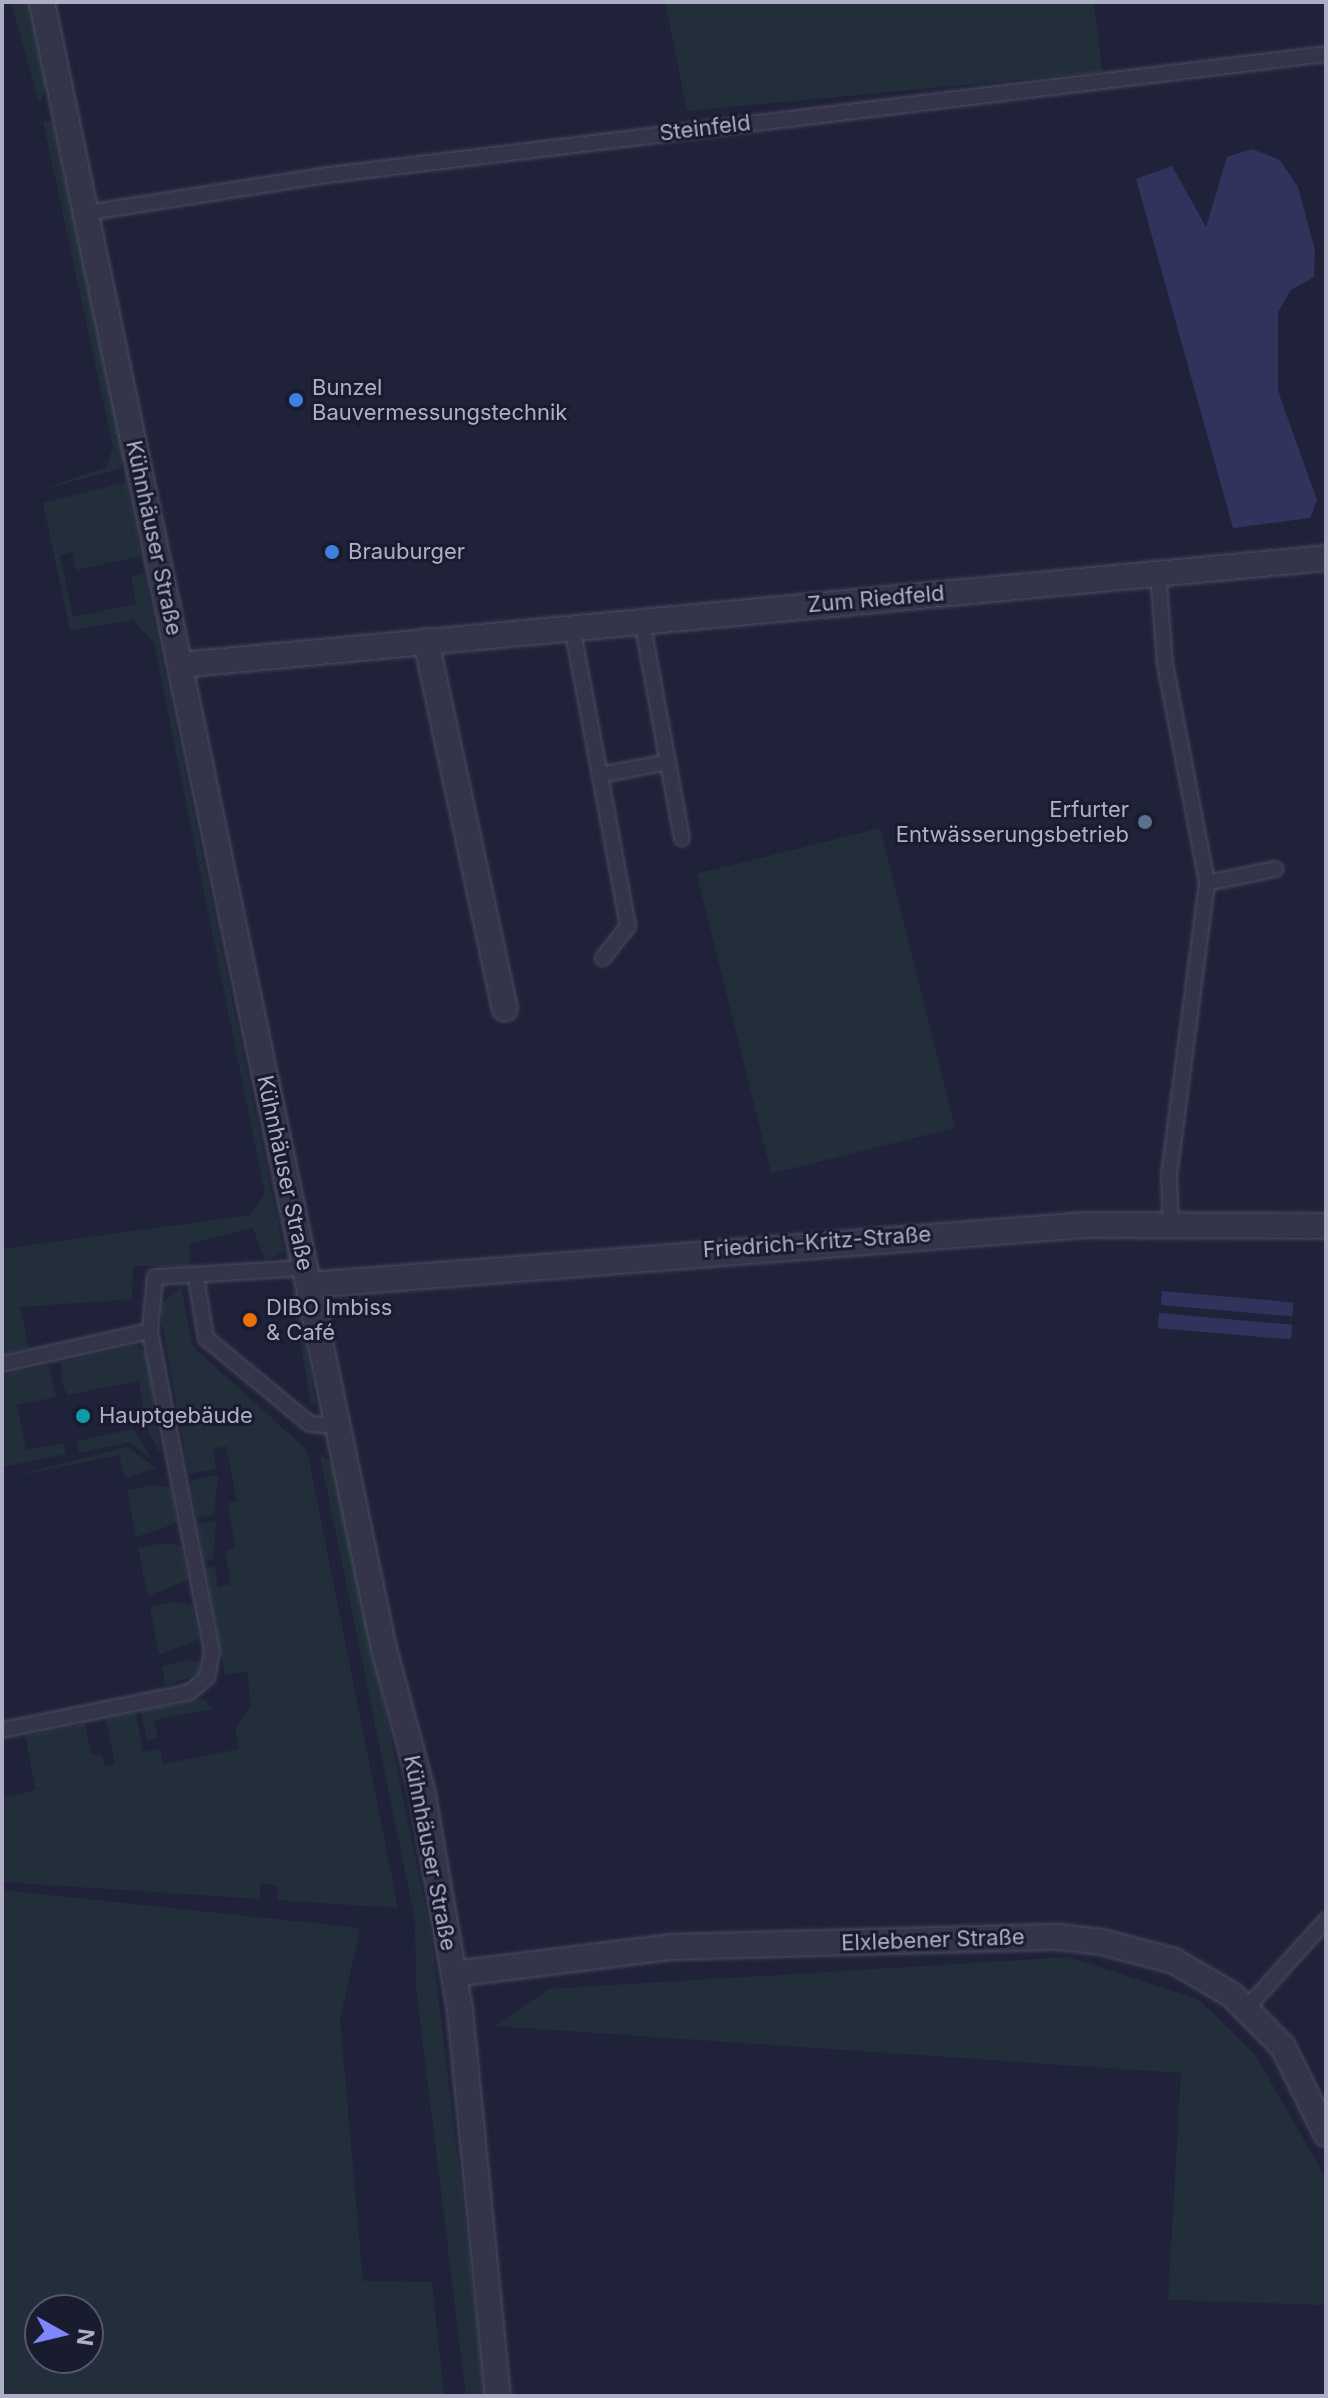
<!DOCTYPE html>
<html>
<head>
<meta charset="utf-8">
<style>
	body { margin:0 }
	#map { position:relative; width:1328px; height:2398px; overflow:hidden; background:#202239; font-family:Inter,sans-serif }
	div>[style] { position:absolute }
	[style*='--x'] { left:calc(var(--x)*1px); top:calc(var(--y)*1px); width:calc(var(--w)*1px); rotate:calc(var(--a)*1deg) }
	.green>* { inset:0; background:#222f3a; transform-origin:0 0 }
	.water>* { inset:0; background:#30335c; transform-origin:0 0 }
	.roads { filter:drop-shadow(0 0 2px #4b4d61) drop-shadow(0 0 2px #4b4d61) }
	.service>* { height:14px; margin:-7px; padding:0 7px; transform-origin:7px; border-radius:7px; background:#343549 }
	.minor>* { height:24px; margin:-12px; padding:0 12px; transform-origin:12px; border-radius:12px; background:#343549 }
	.tertiary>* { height:24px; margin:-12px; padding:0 12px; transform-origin:12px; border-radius:12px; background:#343549 }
	.dots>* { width:22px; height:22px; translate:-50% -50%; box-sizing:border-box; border:4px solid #191b2e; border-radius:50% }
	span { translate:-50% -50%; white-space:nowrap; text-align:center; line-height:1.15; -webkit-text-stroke:6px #191b2e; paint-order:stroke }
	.street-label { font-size:22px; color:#aeafc6 }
	.poi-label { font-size:22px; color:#aeafc6 }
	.left { translate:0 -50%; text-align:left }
	.right { translate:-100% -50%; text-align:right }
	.frame { position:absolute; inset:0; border:4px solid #aeafc6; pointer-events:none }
	.north { position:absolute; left:24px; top:2294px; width:80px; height:80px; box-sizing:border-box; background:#191b2e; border:2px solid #55566b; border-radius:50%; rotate:98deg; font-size:22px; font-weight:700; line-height:32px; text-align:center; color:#aeafc6 }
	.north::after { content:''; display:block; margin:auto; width:28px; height:36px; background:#7e86fb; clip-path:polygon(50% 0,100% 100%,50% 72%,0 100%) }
</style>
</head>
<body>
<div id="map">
	<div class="green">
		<i style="clip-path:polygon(11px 2px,29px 2px,47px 88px,39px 103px)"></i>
		<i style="clip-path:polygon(665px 2px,1094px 2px,1102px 72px,687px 111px)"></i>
		<i style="clip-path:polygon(43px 121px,53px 122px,125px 456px,120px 469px,40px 490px,106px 467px,113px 448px)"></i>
		<i style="clip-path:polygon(126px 482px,141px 556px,76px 570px,72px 552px,60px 555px,73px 617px,136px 604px,131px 576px,144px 573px,284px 1252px,265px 1261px,253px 1228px,189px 1244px,190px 1266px,133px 1266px,132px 1299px,20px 1307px,29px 1348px,2px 1354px,2px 1249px,250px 1215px,265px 1194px,154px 643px,133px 620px,70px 630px,43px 503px)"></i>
		<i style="left:880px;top:828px;width:309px;height:189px;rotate:76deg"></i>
		<i style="clip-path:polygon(181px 1287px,193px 1347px,307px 1450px,398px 1908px,277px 1900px,278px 1886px,261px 1883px,259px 1899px,2px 1882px,2px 1798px,36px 1790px,25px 1736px,85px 1724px,91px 1754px,102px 1756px,105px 1766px,115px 1764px,106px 1719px,136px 1713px,143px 1752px,160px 1749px,163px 1764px,239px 1749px,235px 1729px,250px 1708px,248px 1671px,225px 1675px,206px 1568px,214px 1566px,218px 1587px,231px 1584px,225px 1551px,235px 1548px,228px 1503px,237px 1501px,226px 1446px,213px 1449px,216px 1469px,189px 1474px,159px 1306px)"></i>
		<i style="clip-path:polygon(291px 1289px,298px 1293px,316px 1405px,311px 1404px)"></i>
		<i style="clip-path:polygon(136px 1345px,148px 1354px,161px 1454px,146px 1427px,139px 1381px,67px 1395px,62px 1383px,61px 1362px)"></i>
		<i style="clip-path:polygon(48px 1365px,56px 1397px,17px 1405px,26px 1450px,64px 1443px,66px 1454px,2px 1467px,2px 1375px)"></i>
		<i style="clip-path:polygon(133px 1429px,152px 1459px,129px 1442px,79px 1453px,77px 1441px)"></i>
		<i style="clip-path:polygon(128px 1447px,156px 1468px,125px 1478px,119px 1455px,2px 1479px)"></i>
		<i style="clip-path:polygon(320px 1455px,335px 1464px,431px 1935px,486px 2396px,466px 2396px,416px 1987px,415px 1920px)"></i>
		<i style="clip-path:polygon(218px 1475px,214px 1515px,197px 1518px,190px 1481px)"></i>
		<i style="clip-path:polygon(152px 1485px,171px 1487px,177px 1523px,136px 1537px,127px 1490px)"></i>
		<i style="clip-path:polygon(216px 1521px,213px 1559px,204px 1561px,198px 1524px)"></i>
		<i style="clip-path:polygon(165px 1543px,181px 1546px,188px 1580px,148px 1596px,138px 1548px)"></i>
		<i style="clip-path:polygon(173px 1602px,192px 1605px,199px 1639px,159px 1655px,150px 1607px)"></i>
		<i style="clip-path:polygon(188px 1660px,201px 1663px,197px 1674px,165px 1686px,162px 1666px)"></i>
		<i style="clip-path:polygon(203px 1699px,213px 1709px,154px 1720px,158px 1738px,147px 1740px,141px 1711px)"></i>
		<i style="clip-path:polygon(evenodd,2px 1890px,360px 1928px,340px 2020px,363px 2281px,432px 2282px,444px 2396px,2px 2396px,2px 1890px,40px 2310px,88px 2310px,88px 2358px,40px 2358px,40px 2310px)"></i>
		<i style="clip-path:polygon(1069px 1957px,1199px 2000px,1255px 2054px,1326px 2179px,1326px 2305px,1168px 2300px,1181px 2073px,494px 2026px,549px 1989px)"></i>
	</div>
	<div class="water">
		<i style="clip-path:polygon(1252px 149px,1280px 160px,1298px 187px,1315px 250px,1314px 277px,1291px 290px,1278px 312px,1278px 391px,1317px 500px,1310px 518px,1233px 528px,1136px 179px,1172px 166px,1206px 227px,1227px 157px)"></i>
		<i style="left:1162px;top:1291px;width:132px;height:14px;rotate:5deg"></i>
		<i style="left:1159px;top:1313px;width:134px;height:15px;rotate:5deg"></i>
	</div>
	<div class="roads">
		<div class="service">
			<i style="--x:85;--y:213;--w:246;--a:-8.9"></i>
			<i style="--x:328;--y:175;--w:1005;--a:-6.91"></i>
			<i style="--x:1158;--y:573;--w:91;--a:85.6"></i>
			<i style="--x:1165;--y:664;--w:223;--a:79.1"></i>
			<i style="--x:1207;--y:883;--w:294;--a:97.4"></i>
			<i style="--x:1169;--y:1175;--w:51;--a:87.8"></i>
			<i style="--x:642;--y:621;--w:221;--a:79.6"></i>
			<i style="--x:572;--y:627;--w:151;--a:79.3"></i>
			<i style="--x:600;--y:775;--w:69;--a:-10.8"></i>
			<i style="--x:600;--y:775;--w:154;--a:79.5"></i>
			<i style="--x:628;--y:926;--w:41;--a:128"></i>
			<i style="--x:1207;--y:883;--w:70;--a:-11.5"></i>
			<i style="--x:196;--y:1277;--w:62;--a:80.7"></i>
			<i style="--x:206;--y:1338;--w:135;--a:39.6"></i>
			<i style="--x:310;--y:1424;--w:28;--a:4"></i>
			<i style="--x:2;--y:1364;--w:152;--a:-12.6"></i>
			<i style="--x:2;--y:1730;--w:192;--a:-11.4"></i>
			<i style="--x:190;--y:1692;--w:23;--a:-41"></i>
			<i style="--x:207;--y:1677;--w:26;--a:-79"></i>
			<i style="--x:212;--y:1651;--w:326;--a:-101"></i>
			<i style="--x:150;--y:1331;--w:54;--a:-84.7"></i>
			<i style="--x:155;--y:1277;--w:150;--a:-3.4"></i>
			<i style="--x:1246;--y:2009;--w:120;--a:-48"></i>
		</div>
		<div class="minor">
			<i style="--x:426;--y:641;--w:376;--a:77.9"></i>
			<i style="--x:180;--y:665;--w:1151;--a:-5.33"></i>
			<i style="--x:309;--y:1285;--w:779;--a:-4.42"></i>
			<i style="--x:1086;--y:1225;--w:240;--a:0.2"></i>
			<i style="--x:454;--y:1974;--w:218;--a:-7.1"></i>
			<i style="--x:670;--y:1947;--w:389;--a:-1.5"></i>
			<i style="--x:1059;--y:1937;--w:43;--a:6.6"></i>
			<i style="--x:1102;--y:1942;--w:74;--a:14.8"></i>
			<i style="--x:1174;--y:1961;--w:67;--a:30.4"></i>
			<i style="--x:1232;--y:1995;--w:73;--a:45.6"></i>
			<i style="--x:1283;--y:2047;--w:97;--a:63.7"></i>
		</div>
		<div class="tertiary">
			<i style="--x:42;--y:2;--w:1682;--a:78.27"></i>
			<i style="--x:384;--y:1649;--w:146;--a:74.9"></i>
			<i style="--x:422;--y:1790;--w:223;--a:80.2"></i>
			<i style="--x:460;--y:2010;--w:388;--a:84.4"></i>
		</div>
	</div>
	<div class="dots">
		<i style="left:296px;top:400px;background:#3f7fe0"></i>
		<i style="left:332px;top:552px;background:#3f7fe0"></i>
		<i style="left:1145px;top:822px;background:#5c6f8a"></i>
		<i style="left:250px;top:1320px;background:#e8710a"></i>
		<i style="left:83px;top:1416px;background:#0f9aa8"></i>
	</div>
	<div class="street-label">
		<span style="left:705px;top:128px;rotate:-7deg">Steinfeld</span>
		<span style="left:154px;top:538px;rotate:78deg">Kühnhäuser Straße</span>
		<span style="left:876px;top:599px;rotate:-5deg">Zum Riedfeld</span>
		<span style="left:285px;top:1173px;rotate:78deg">Kühnhäuser Straße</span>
		<span style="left:817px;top:1242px;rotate:-4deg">Friedrich-Kritz-Straße</span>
		<span style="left:430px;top:1853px;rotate:79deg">Kühnhäuser Straße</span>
		<span style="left:933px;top:1940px;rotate:-2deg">Elxlebener Straße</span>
	</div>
	<div class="poi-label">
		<span class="left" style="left:312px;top:400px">Bunzel<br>Bauvermessungstechnik</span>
		<span class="left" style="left:348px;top:552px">Brauburger</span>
		<span class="right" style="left:1129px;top:822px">Erfurter<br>Entwässerungsbetrieb</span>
		<span class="left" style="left:266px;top:1320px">DIBO Imbiss<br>&amp; Café</span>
		<span class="left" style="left:99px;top:1416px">Hauptgebäude</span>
	</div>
	<div class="frame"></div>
	<div class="north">N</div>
</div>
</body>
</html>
